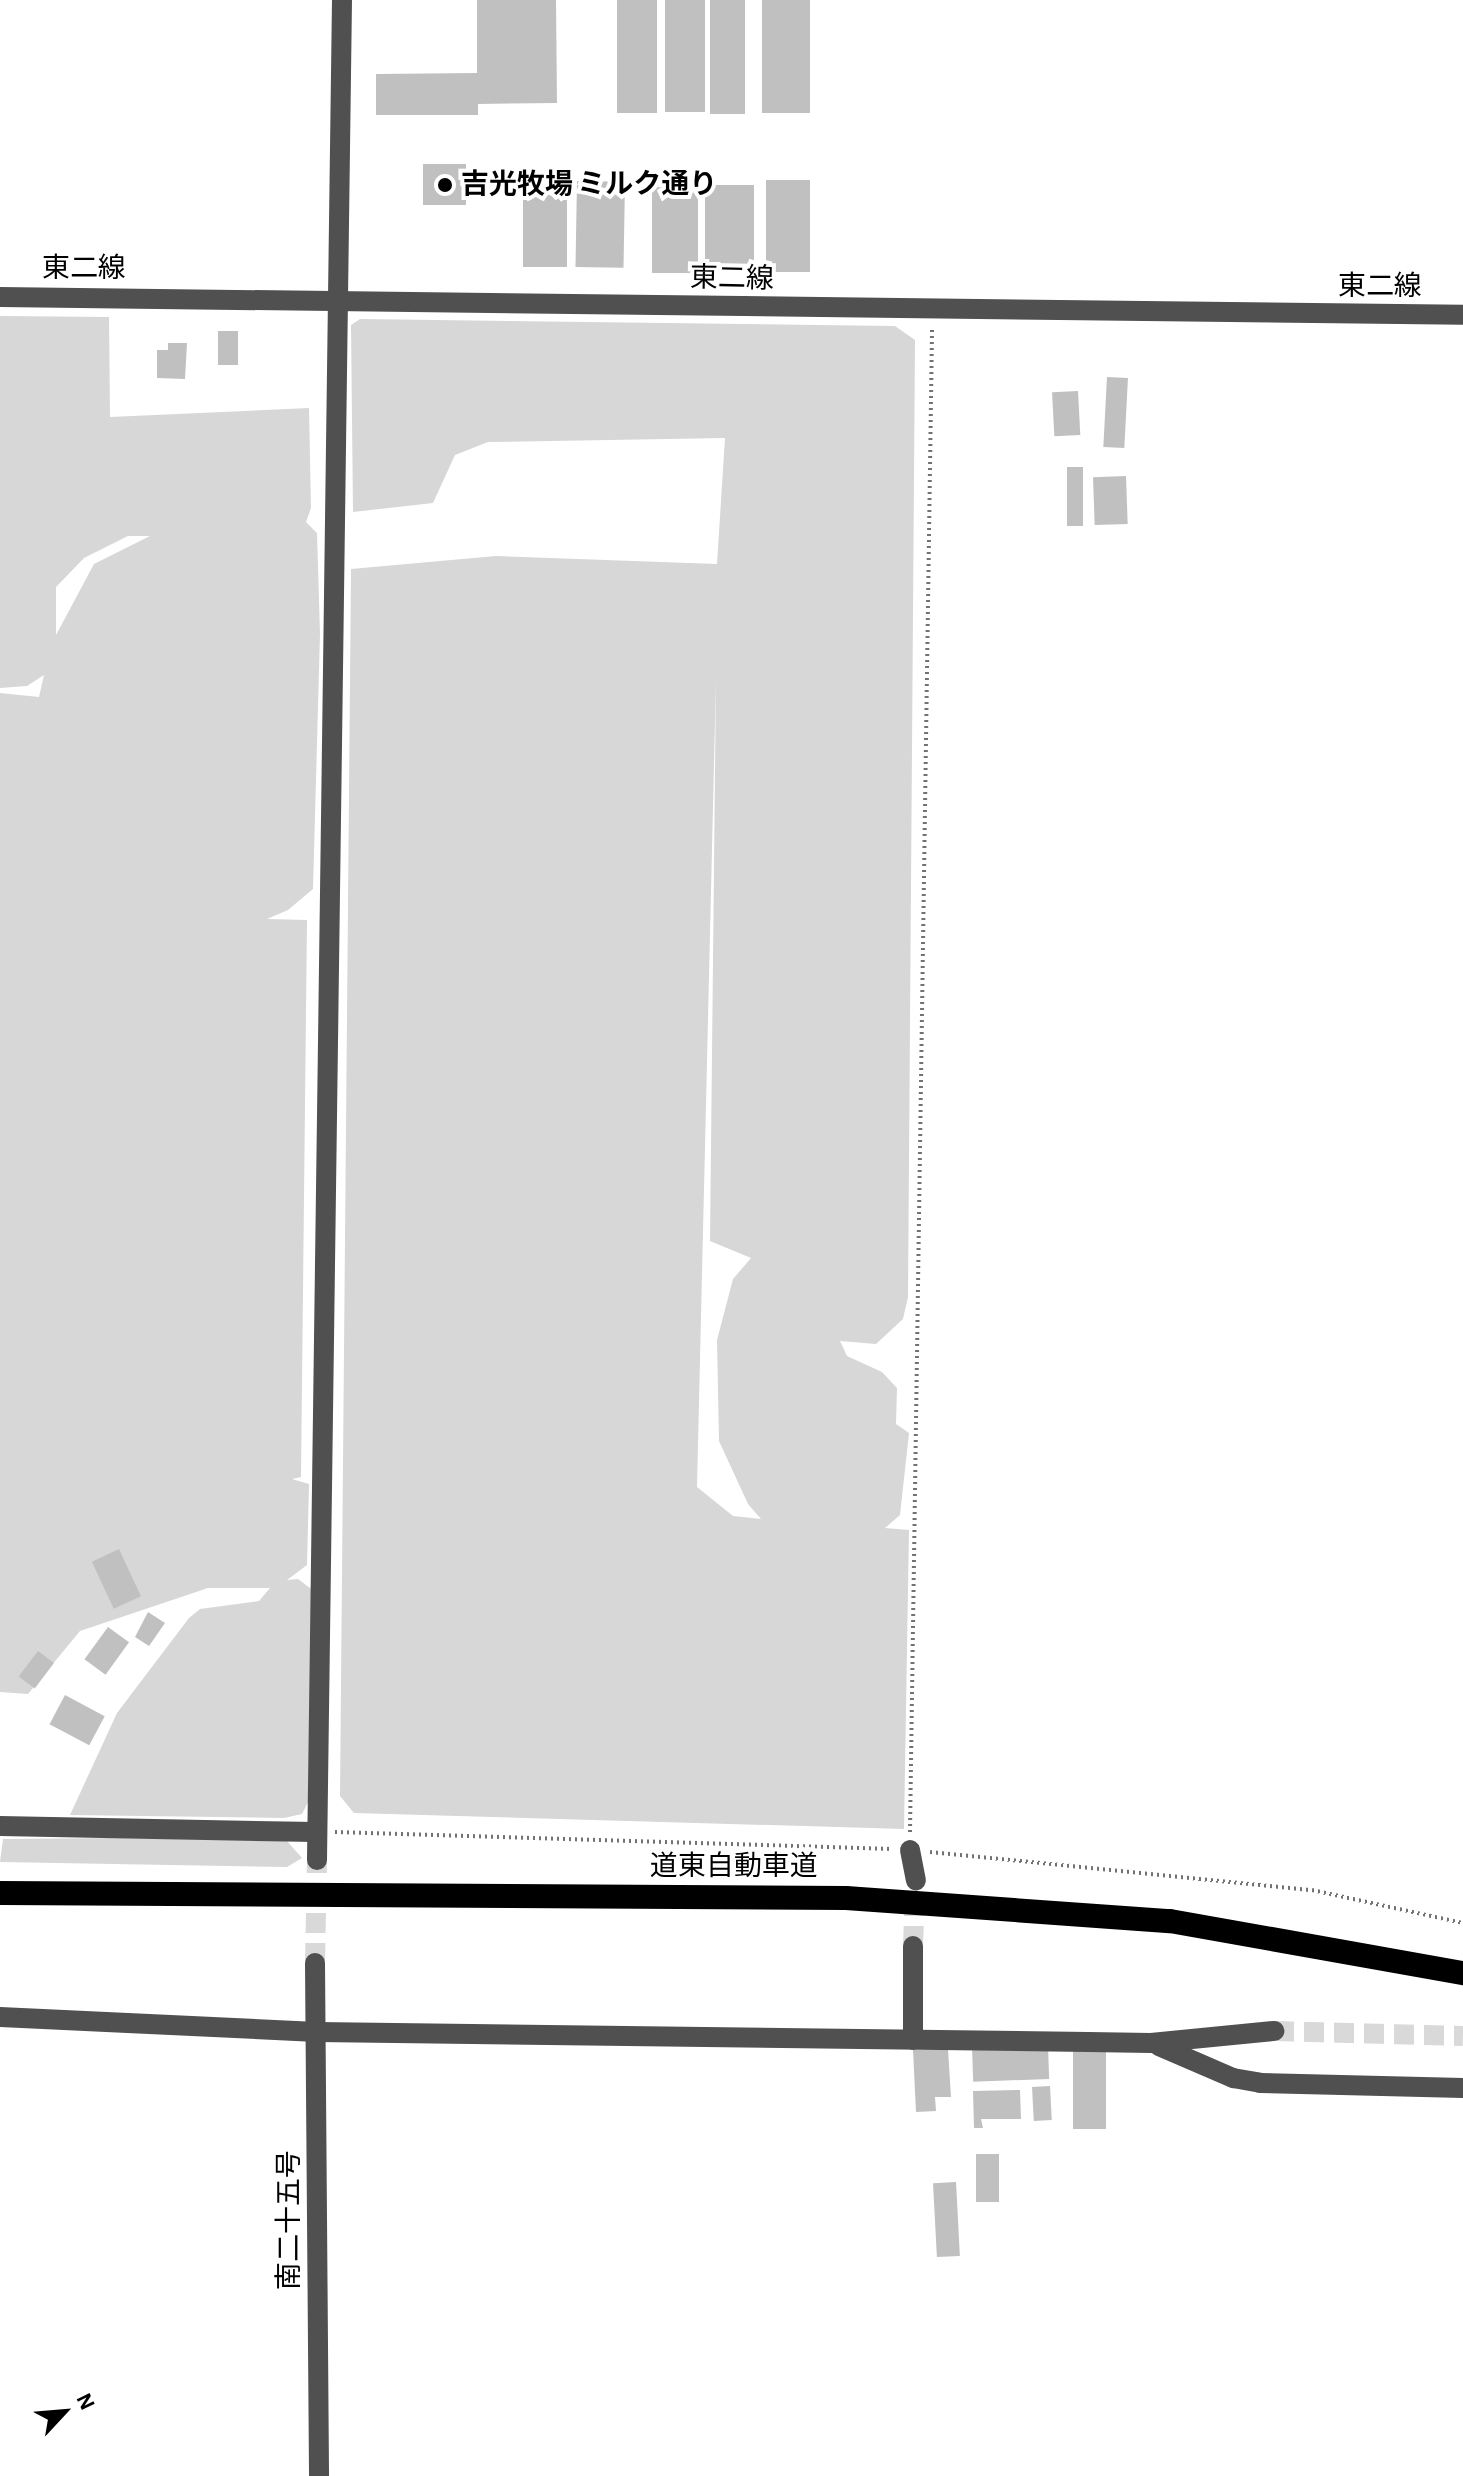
<!DOCTYPE html>
<html>
<head>
<meta charset="utf-8">
<style>
	body { margin:0 }
	#map { position:relative; width:1463px; height:2476px; overflow:hidden; background:#fff; font-family:"Alegreya Sans","Noto Sans JP",sans-serif }
	div>[style] { position:absolute }
	[style*='--x'] { left:calc(var(--x)*1px); top:calc(var(--y)*1px); width:calc(var(--w)*1px); rotate:calc(var(--a)*1deg) }
	.green>* { inset:0; background:#d7d7d7 }
	.building>* { inset:0; background:#c0c0c0; transform-origin:0 0 }
	.minor-tunnel>* { height:20px; margin-top:-10px; transform-origin:0; background:repeating-linear-gradient(90deg,#d9d9d9 0 20px,transparent 0 30px) }
	.path>* { height:4px; margin-top:-2px; transform-origin:0; background:repeating-linear-gradient(90deg,#727272 0 2px,transparent 0 6px) }
	.minor>* { height:20px; margin:-10px; padding:0 10px; transform-origin:10px; border-radius:10px; background:#505050 }
	.highway>* { height:24px; margin:-12px; padding:0 12px; transform-origin:12px; border-radius:12px; background:#000 }
	.dots>* { width:22px; height:22px; translate:-50% -50%; box-sizing:border-box; border:4px solid #fff; border-radius:50% }
	span { translate:-50% -50%; white-space:nowrap; text-align:center; line-height:1.15; -webkit-text-stroke:8px #fff; paint-order:stroke }
	.poi-label { font-size:28px; color:#000; font-weight:700 }
	.left { translate:0 -50%; text-align:left }
	.street-label { font-size:28px; color:#000 }
	.north { position:absolute; left:24px; top:2372px; width:80px; height:80px; -webkit-text-stroke:6px #fff; paint-order:stroke; rotate:64deg; font-size:22px; font-weight:700; line-height:32px; text-align:center; color:#000 }
	.north::after { content:''; display:block; margin:auto; width:28px; height:36px; background:#000; clip-path:polygon(50% 0,100% 100%,50% 72%,0 100%) }
</style>
</head>
<body>
<div id="map">
	<div class="green">
		<i style="clip-path:polygon(evenodd,0 316px,109px 317px,110px 417px,309px 408px,311px 508px,306px 522px,317px 533px,320px 634px,313px 889px,288px 910px,267px 919px,307px 920px,301px 1477px,292px 1479px,309px 1484px,307px 1565px,287px 1580px,298px 1579px,314px 1591px,309px 1800px,302px 1814px,284px 1818px,70px 1815px,117px 1713px,189px 1618px,200px 1609px,259px 1601px,270px 1588px,208px 1588px,80px 1631px,28px 1694px,0 1692px,0 693px,39px 697px,44px 675px,27px 686px,0 688px,0 316px,128px 536px,150px 536px,94px 564px,56px 635px,56px 587px,84px 558px,128px 536px)"></i>
		<i style="clip-path:polygon(evenodd,360px 319px,895px 326px,915px 340px,908px 1297px,903px 1319px,876px 1344px,840px 1341px,847px 1356px,882px 1372px,897px 1388px,896px 1424px,909px 1433px,900px 1515px,885px 1528px,909px 1530px,904px 1829px,354px 1813px,340px 1796px,351px 569px,496px 556px,717px 564px,725px 438px,488px 442px,455px 455px,433px 503px,353px 512px,351px 325px,360px 319px,716px 679px,710px 1241px,751px 1258px,733px 1279px,717px 1340px,719px 1441px,748px 1504px,761px 1519px,733px 1516px,697px 1487px,716px 679px)"></i>
		<i style="clip-path:polygon(119px 1838px,287px 1841px,302px 1858px,287px 1867px,0 1862px,3px 1839px)"></i>
	</div>
	<div class="building">
		<i style="clip-path:polygon(477px 0,556px 0,557px 103px,478px 104px,478px 115px,376px 115px,376px 74px,477px 73px)"></i>
		<i style="left:617px;top:0;width:40px;height:113px"></i>
		<i style="left:665px;top:0;width:40px;height:112px"></i>
		<i style="left:710px;top:0;width:35px;height:114px"></i>
		<i style="left:762px;top:0;width:48px;height:113px"></i>
		<i style="left:423px;top:164px;width:43px;height:41px"></i>
		<i style="left:652px;top:180px;width:46px;height:93px"></i>
		<i style="left:766px;top:180px;width:44px;height:92px"></i>
		<i style="left:577px;top:181px;width:48px;height:86px;rotate:1deg"></i>
		<i style="left:523px;top:185px;width:44px;height:82px"></i>
		<i style="left:705px;top:185px;width:49px;height:81px"></i>
		<i style="left:218px;top:331px;width:20px;height:34px"></i>
		<i style="clip-path:polygon(168px 343px,187px 343px,185px 379px,157px 378px,157px 350px,168px 350px)"></i>
		<i style="left:1107px;top:377px;width:21px;height:70px;rotate:3deg"></i>
		<i style="left:1078px;top:391px;width:44px;height:26px;rotate:87deg"></i>
		<i style="left:1067px;top:467px;width:16px;height:59px"></i>
		<i style="left:1126px;top:476px;width:48px;height:33px;rotate:88deg"></i>
		<i style="left:119px;top:1549px;width:52px;height:30px;rotate:65deg"></i>
		<i style="clip-path:polygon(148px 1612px,165px 1623px,149px 1646px,135px 1637px)"></i>
		<i style="left:108px;top:1627px;width:26px;height:40px;rotate:36deg"></i>
		<i style="left:38px;top:1651px;width:20px;height:32px;rotate:37deg"></i>
		<i style="left:65px;top:1695px;width:45px;height:33px;rotate:28deg"></i>
		<i style="left:1048px;top:2046px;width:33px;height:76px;rotate:88deg"></i>
		<i style="clip-path:polygon(948px 2049px,951px 2097px,935px 2097px,936px 2111px,916px 2112px,913px 2050px)"></i>
		<i style="left:1106px;top:2049px;width:80px;height:33px;rotate:90deg"></i>
		<i style="left:1050px;top:2086px;width:34px;height:18px;rotate:87deg"></i>
		<i style="clip-path:polygon(1020px 2090px,1021px 2119px,981px 2119px,983px 2128px,974px 2128px,973px 2091px)"></i>
		<i style="left:976px;top:2154px;width:23px;height:48px"></i>
		<i style="left:956px;top:2182px;width:74px;height:23px;rotate:87deg"></i>
	</div>
	<div class="minor-tunnel">
		<i style="--x:913;--y:1946;--w:58;--a:-88"></i>
		<i style="--x:315;--y:1963;--w:103;--a:-88.9"></i>
		<i style="--x:1274;--y:2031;--w:189;--a:1.5"></i>
	</div>
	<div class="path">
		<i style="--x:335;--y:1832;--w:558;--a:1.75"></i>
		<i style="--x:910;--y:1832;--w:1503;--a:-89.16"></i>
		<i style="--x:930;--y:1852;--w:384;--a:5.7"></i>
		<i style="--x:1312;--y:1890;--w:155;--a:12.3"></i>
	</div>
	<div class="minor">
		<i style="--x:0;--y:297;--w:1463;--a:0.7"></i>
		<i style="--x:0;--y:1826;--w:316;--a:1.1"></i>
		<i style="--x:910;--y:1850;--w:31;--a:79"></i>
		<i style="--x:317;--y:1860;--w:1860;--a:-89.23"></i>
		<i style="--x:315;--y:1963;--w:513;--a:89.55"></i>
		<i style="--x:0;--y:2017;--w:317;--a:2.7"></i>
		<i style="--x:317;--y:2032;--w:771;--a:0.74"></i>
		<i style="--x:1088;--y:2042;--w:63;--a:0.9"></i>
		<i style="--x:1151;--y:2043;--w:124;--a:-5.6"></i>
		<i style="--x:913;--y:2040;--w:94;--a:-90"></i>
		<i style="--x:1159;--y:2046;--w:81;--a:23.4"></i>
		<i style="--x:1233;--y:2078;--w:27;--a:10"></i>
		<i style="--x:1260;--y:2083;--w:203;--a:1.4"></i>
	</div>
	<div class="highway">
		<i style="--x:0;--y:1893;--w:846;--a:0.34"></i>
		<i style="--x:846;--y:1898;--w:325;--a:4.1"></i>
		<i style="--x:1170;--y:1921;--w:298;--a:10.1"></i>
	</div>
	<div class="dots">
		<i style="left:445px;top:185px;background:#000"></i>
	</div>
	<div class="poi-label">
		<span class="left" style="left:461px;top:185px">吉光牧場 ミルク通り</span>
	</div>
	<div class="street-label">
		<span style="left:84px;top:269px">東二線</span>
		<span style="left:732px;top:279px;rotate:1deg">東二線</span>
		<span style="left:1380px;top:287px">東二線</span>
		<span style="left:734px;top:1867px">道東自動車道</span>
		<span style="left:290px;top:2220px;rotate:-90deg">南二十五号</span>
	</div>
	<div class="north">N</div>
</div>
</body>
</html>
